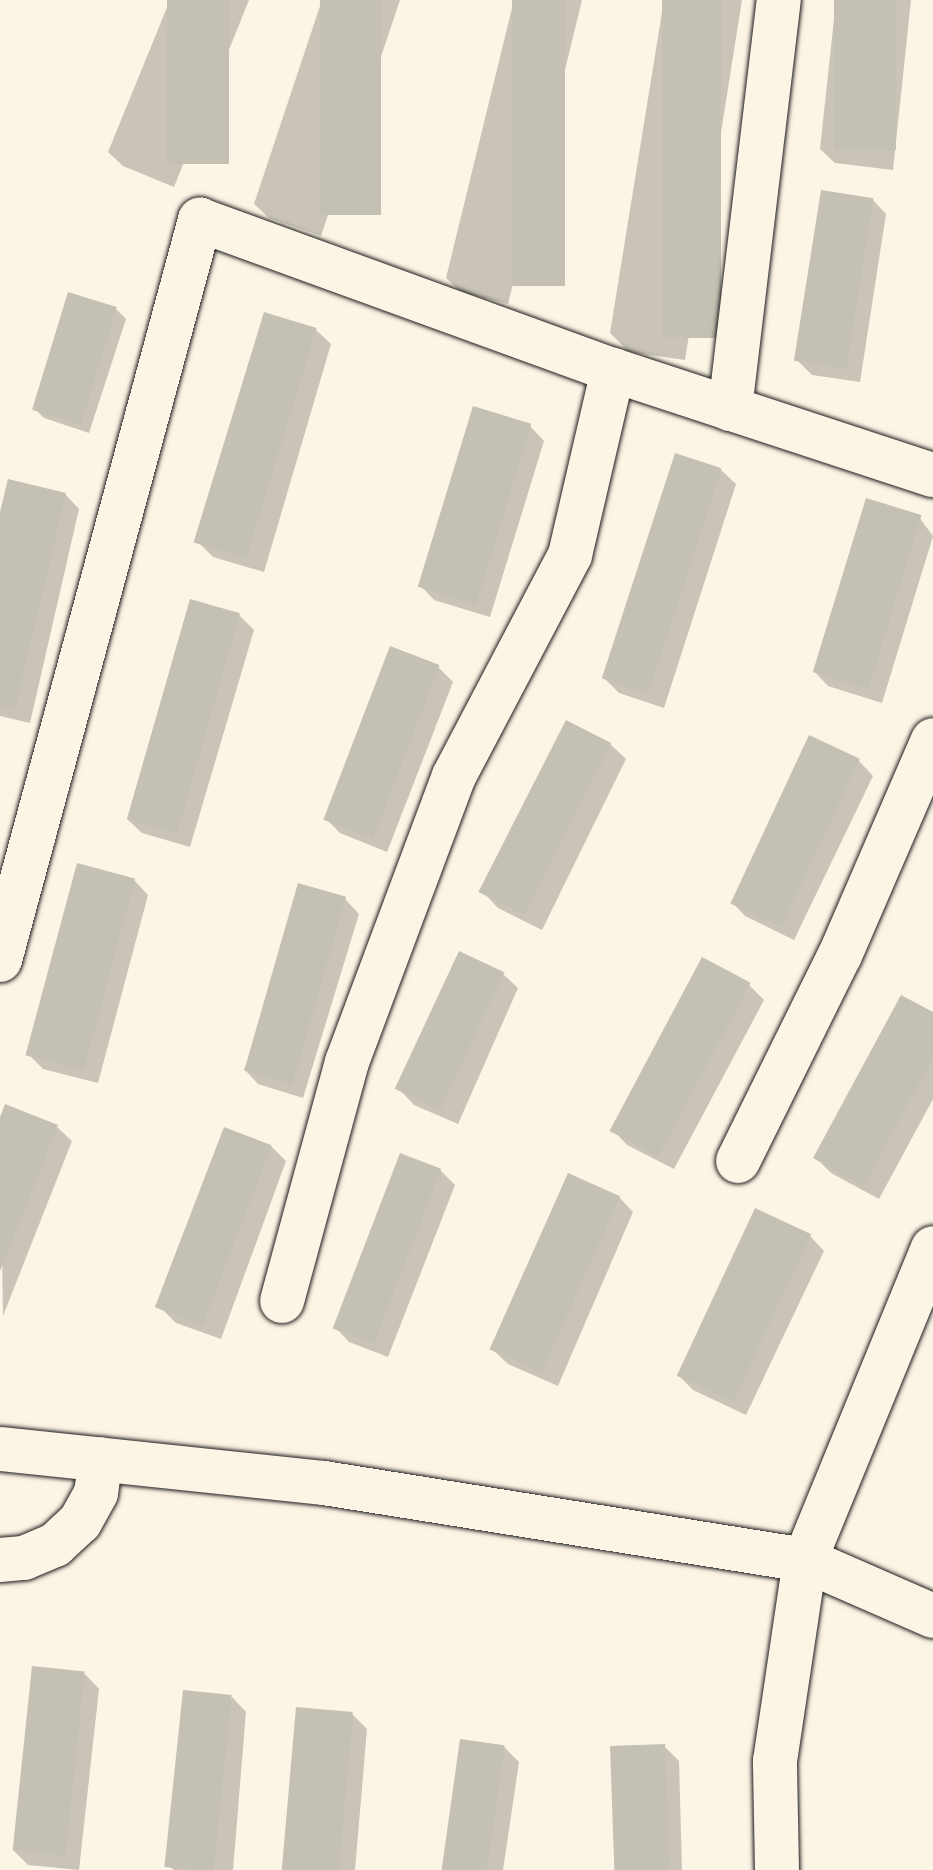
<!DOCTYPE html>
<html>
<head>
<meta charset="utf-8">
<style>
	body { margin:0 }
	#map { position:relative; width:933px; height:1870px; overflow:hidden; background:#fcf5e5; font-family:Pangolin,sans-serif }
	div>[style] { position:absolute }
	[style*='--x'] { left:calc(var(--x)*1px); top:calc(var(--y)*1px); width:calc(var(--w)*1px); rotate:calc(var(--a)*1deg) }
	.shadow>* { inset:0; background:#0003 }
	.building>* { inset:0; background:#c4c0b3; transform-origin:0 0 }
	.roads { filter:drop-shadow(0 0 2px #1c1c1c) drop-shadow(0 0 2px #1c1c1c) }
	.minor>* { height:44px; margin:-22px; padding:0 22px; transform-origin:22px; border-radius:22px; background:#fcf5e5 }
	span { translate:-50% -50%; white-space:nowrap; text-align:center; line-height:1.15; -webkit-text-stroke:8px #fcf5e5; paint-order:stroke }
</style>
</head>
<body>
<div id="map">
	<div class="shadow">
		<i style="clip-path:polygon(170px 0,249px 0,174px 187px,123px 166px,108px 152px)"></i>
		<i style="clip-path:polygon(322px 0,400px 0,321px 236px,269px 218px,254px 204px)"></i>
		<i style="clip-path:polygon(514px 0,582px 0,508px 304px,461px 292px,446px 278px)"></i>
		<i style="clip-path:polygon(664px 0,742px 0,685px 360px,629px 352px,610px 333px)"></i>
		<i style="clip-path:polygon(836px 0,911px 0,893px 170px,835px 163px,820px 149px)"></i>
		<i style="clip-path:polygon(872px 199px,886px 214px,860px 382px,812px 375px,797px 360px)"></i>
		<i style="clip-path:polygon(116px 309px,126px 319px,89px 433px,44px 418px,34px 408px)"></i>
		<i style="clip-path:polygon(316px 330px,331px 344px,264px 572px,213px 557px,198px 542px)"></i>
		<i style="clip-path:polygon(530px 426px,544px 441px,490px 617px,434px 600px,420px 585px)"></i>
		<i style="clip-path:polygon(721px 470px,736px 484px,664px 708px,619px 693px,605px 679px)"></i>
		<i style="clip-path:polygon(65px 494px,79px 509px,30px 723px,0 716px,0 521px)"></i>
		<i style="clip-path:polygon(919px 517px,933px 536px,882px 703px,828px 686px,814px 671px)"></i>
		<i style="clip-path:polygon(239px 615px,254px 630px,190px 847px,142px 833px,127px 819px)"></i>
		<i style="clip-path:polygon(438px 667px,453px 682px,387px 852px,340px 833px,325px 818px)"></i>
		<i style="clip-path:polygon(611px 745px,626px 759px,542px 930px,498px 908px,484px 893px)"></i>
		<i style="clip-path:polygon(859px 761px,873px 776px,794px 940px,745px 916px,731px 901px)"></i>
		<i style="clip-path:polygon(134px 880px,148px 895px,98px 1083px,43px 1069px,28px 1054px)"></i>
		<i style="clip-path:polygon(345px 899px,359px 914px,303px 1098px,258px 1084px,244px 1069px)"></i>
		<i style="clip-path:polygon(503px 974px,518px 988px,458px 1124px,414px 1105px,400px 1090px)"></i>
		<i style="clip-path:polygon(749px 985px,764px 1000px,674px 1169px,627px 1145px,613px 1130px)"></i>
		<i style="clip-path:polygon(933px 1015px,933px 1099px,879px 1199px,831px 1173px,816px 1158px)"></i>
		<i style="clip-path:polygon(0 1122px,57px 1127px,72px 1141px,3px 1316px)"></i>
		<i style="clip-path:polygon(271px 1146px,286px 1161px,221px 1339px,176px 1323px,161px 1308px)"></i>
		<i style="clip-path:polygon(440px 1170px,455px 1185px,388px 1357px,349px 1342px,335px 1327px)"></i>
		<i style="clip-path:polygon(619px 1197px,633px 1212px,558px 1386px,508px 1364px,493px 1350px)"></i>
		<i style="clip-path:polygon(810px 1236px,824px 1251px,746px 1415px,693px 1390px,678px 1375px)"></i>
		<i style="clip-path:polygon(85px 1674px,99px 1689px,79px 1870px,28px 1865px,13px 1850px)"></i>
		<i style="clip-path:polygon(232px 1697px,246px 1712px,233px 1870px,174px 1870px,170px 1867px)"></i>
		<i style="clip-path:polygon(352px 1714px,367px 1729px,355px 1870px,284px 1870px)"></i>
		<i style="clip-path:polygon(664px 1746px,679px 1761px,682px 1870px,616px 1870px)"></i>
		<i style="clip-path:polygon(504px 1747px,519px 1762px,503px 1870px,443px 1870px)"></i>
	</div>
	<div class="building">
		<i style="left:167px;top:0;width:62px;height:164px"></i>
		<i style="left:320px;top:0;width:61px;height:215px"></i>
		<i style="left:512px;top:0;width:53px;height:286px"></i>
		<i style="left:662px;top:0;width:59px;height:338px"></i>
		<i style="left:834px;top:0;width:62px;height:150px"></i>
		<i style="left:821px;top:190px;width:53px;height:173px;rotate:9deg"></i>
		<i style="left:68px;top:292px;width:51px;height:123px;rotate:17deg"></i>
		<i style="left:264px;top:312px;width:55px;height:241px;rotate:17deg"></i>
		<i style="left:473px;top:406px;width:61px;height:189px;rotate:17deg"></i>
		<i style="left:675px;top:453px;width:49px;height:237px;rotate:18deg"></i>
		<i style="clip-path:polygon(8px 479px,66px 493px,15px 709px,0 706px,0 512px)"></i>
		<i style="left:866px;top:498px;width:58px;height:182px;rotate:17deg"></i>
		<i style="left:190px;top:599px;width:52px;height:229px;rotate:16deg"></i>
		<i style="left:390px;top:646px;width:53px;height:186px;rotate:21deg"></i>
		<i style="left:566px;top:720px;width:51px;height:193px;rotate:27deg"></i>
		<i style="left:809px;top:735px;width:56px;height:186px;rotate:25deg"></i>
		<i style="left:77px;top:863px;width:60px;height:199px;rotate:15deg"></i>
		<i style="left:298px;top:883px;width:50px;height:195px;rotate:16deg"></i>
		<i style="left:459px;top:951px;width:50px;height:152px;rotate:25deg"></i>
		<i style="left:702px;top:957px;width:55px;height:197px;rotate:28deg"></i>
		<i style="clip-path:polygon(901px 995px,933px 1012px,933px 1057px,864px 1186px,813px 1158px)"></i>
		<i style="clip-path:polygon(5px 1104px,58px 1125px,0 1271px,0 1117px)"></i>
		<i style="left:224px;top:1127px;width:51px;height:193px;rotate:21deg"></i>
		<i style="left:400px;top:1153px;width:44px;height:188px;rotate:21deg"></i>
		<i style="left:568px;top:1173px;width:57px;height:193px;rotate:24deg"></i>
		<i style="left:755px;top:1208px;width:62px;height:185px;rotate:25deg"></i>
		<i style="left:32px;top:1666px;width:53px;height:185px;rotate:6deg"></i>
		<i style="left:183px;top:1690px;width:49px;height:178px;rotate:6deg"></i>
		<i style="left:296px;top:1707px;width:57px;height:164px;rotate:5deg"></i>
		<i style="left:460px;top:1739px;width:45px;height:132px;rotate:8deg"></i>
		<i style="left:665px;top:1744px;width:126px;height:55px;rotate:88deg"></i>
	</div>
	<div class="roads">
		<div class="minor">
			<i style="--x:730;--y:409;--w:412;--a:-83.2"></i>
			<i style="--x:0;--y:960;--w:767;--a:-74.88"></i>
			<i style="--x:200;--y:220;--w:439;--a:20"></i>
			<i style="--x:613;--y:370;--w:337;--a:18.2"></i>
			<i style="--x:738;--y:1161;--w:230;--a:-63.7"></i>
			<i style="--x:840;--y:955;--w:234;--a:-66.6"></i>
			<i style="--x:282;--y:1301;--w:248;--a:-74.8"></i>
			<i style="--x:347;--y:1062;--w:305;--a:-69.5"></i>
			<i style="--x:454;--y:776;--w:250;--a:-62.3"></i>
			<i style="--x:570;--y:555;--w:190;--a:-76.9"></i>
			<i style="--x:0;--y:1449;--w:326;--a:6"></i>
			<i style="--x:324;--y:1483;--w:487;--a:9.1"></i>
			<i style="--x:805;--y:1560;--w:140;--a:23.6"></i>
			<i style="--x:0;--y:1560;--w:24;--a:-5"></i>
			<i style="--x:24;--y:1558;--w:34;--a:-23"></i>
			<i style="--x:55;--y:1545;--w:34;--a:-43"></i>
			<i style="--x:80;--y:1522;--w:33;--a:-61"></i>
			<i style="--x:96;--y:1493;--w:34;--a:-82"></i>
			<i style="--x:777;--y:1870;--w:109;--a:-91.1"></i>
			<i style="--x:775;--y:1761;--w:203;--a:-81.5"></i>
			<i style="--x:805;--y:1560;--w:337;--a:-67.7"></i>
		</div>
	</div>
</div>
</body>
</html>
